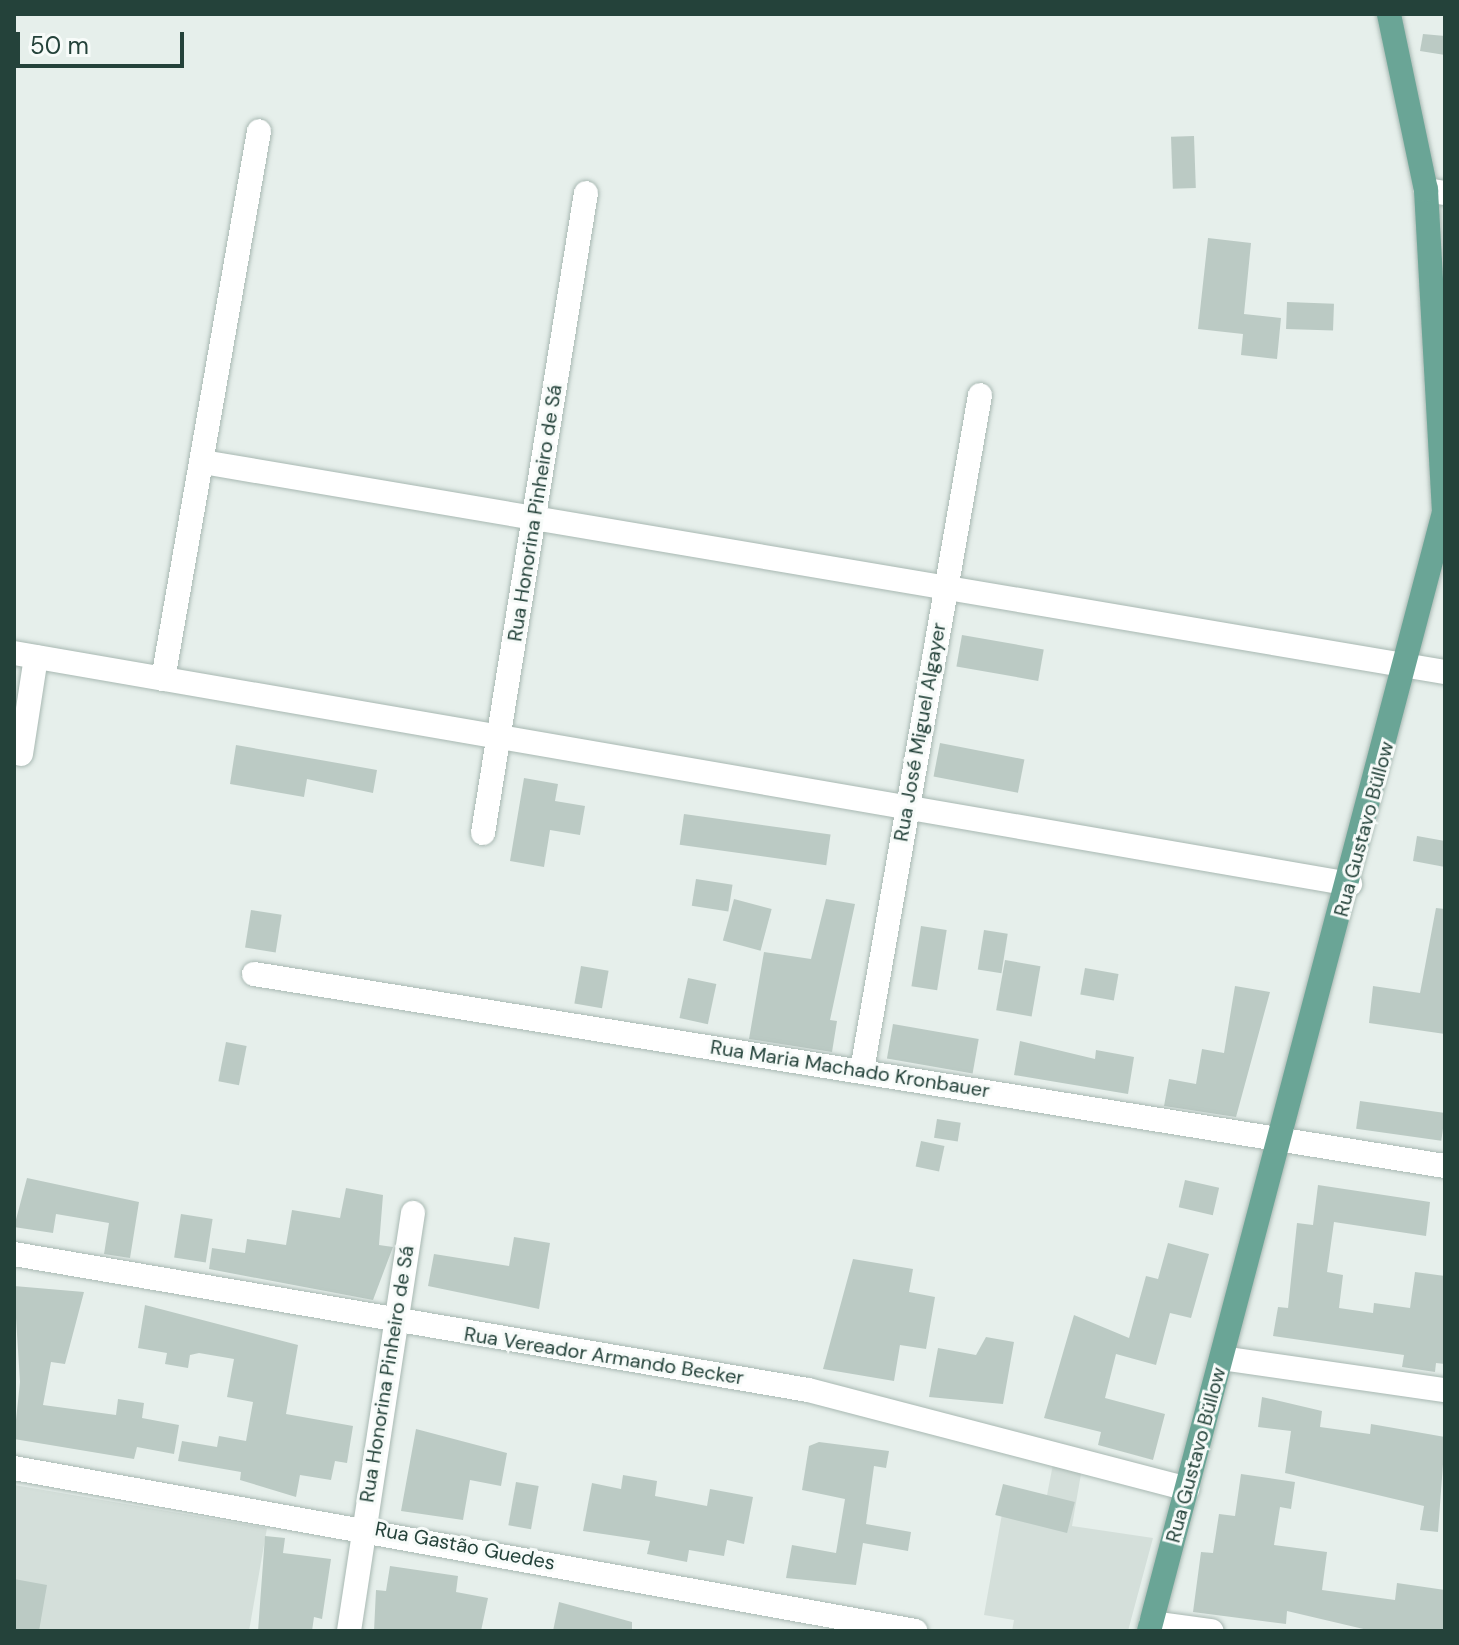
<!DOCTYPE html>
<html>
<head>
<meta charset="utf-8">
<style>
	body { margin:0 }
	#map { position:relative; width:1459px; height:1645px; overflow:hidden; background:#e6efeb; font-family:"DM Sans",sans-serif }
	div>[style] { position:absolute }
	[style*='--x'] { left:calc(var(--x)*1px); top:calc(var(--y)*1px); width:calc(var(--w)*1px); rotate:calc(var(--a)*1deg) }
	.built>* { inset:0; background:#d4dfda }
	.building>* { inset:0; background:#bbcac4; transform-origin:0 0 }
	.roads { filter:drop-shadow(0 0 2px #a8b8b2) drop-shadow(0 0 2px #a8b8b2) }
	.minor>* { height:24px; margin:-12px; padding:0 12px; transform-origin:12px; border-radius:12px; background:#fff }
	.major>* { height:24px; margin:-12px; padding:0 12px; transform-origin:12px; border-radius:12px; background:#6aa596 }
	span { translate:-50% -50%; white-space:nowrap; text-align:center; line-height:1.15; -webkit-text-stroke:6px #f7fbf9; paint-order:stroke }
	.street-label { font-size:20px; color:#24423a }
	.frame { position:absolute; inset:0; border:16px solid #24423a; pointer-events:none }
	.scale { position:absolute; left:16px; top:32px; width:168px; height:36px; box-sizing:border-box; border:4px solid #24423a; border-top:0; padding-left:10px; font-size:24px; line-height:28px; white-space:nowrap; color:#24423a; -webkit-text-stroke:6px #f7fbf9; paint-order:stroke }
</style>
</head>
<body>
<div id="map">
	<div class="built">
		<i style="clip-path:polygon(1054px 1459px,1082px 1468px,1072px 1526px,1153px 1538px,1128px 1631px,1012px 1631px,1014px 1620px,984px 1615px,1002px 1514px,1042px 1521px)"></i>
		<i style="clip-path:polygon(14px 1485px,267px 1528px,249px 1631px,14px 1631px)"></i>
	</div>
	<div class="building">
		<i style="clip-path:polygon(1423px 34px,1445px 36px,1445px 55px,1420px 51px)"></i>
		<i style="left:1194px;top:136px;width:52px;height:23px;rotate:88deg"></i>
		<i style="clip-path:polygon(1208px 238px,1251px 243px,1244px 314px,1281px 318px,1277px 359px,1241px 355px,1243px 334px,1198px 329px)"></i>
		<i style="left:1287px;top:302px;width:47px;height:27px;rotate:2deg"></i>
		<i style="left:962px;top:635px;width:83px;height:32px;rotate:10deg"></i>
		<i style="left:940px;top:743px;width:86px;height:34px;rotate:11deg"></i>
		<i style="clip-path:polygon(236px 745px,377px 770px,373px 793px,307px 779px,304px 797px,230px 784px)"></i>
		<i style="clip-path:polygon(524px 778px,558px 784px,555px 801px,585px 806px,580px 835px,550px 830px,544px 867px,510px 861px)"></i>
		<i style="left:684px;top:814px;width:148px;height:31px;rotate:8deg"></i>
		<i style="clip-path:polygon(1417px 836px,1445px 841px,1445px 867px,1413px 861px)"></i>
		<i style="left:696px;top:879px;width:37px;height:27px;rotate:9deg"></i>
		<i style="left:734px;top:899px;width:39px;height:43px;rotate:15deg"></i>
		<i style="clip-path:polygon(826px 899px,855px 904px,830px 1020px,837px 1021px,832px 1052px,749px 1039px,764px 952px,811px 959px)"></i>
		<i style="clip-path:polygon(1436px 908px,1445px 909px,1445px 1034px,1369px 1023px,1373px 986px,1420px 993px)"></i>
		<i style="left:251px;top:910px;width:31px;height:38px;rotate:9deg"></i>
		<i style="left:921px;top:926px;width:26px;height:61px;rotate:9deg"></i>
		<i style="left:984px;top:930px;width:24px;height:40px;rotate:9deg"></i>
		<i style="left:1005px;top:960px;width:36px;height:51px;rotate:10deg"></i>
		<i style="left:581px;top:966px;width:28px;height:38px;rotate:10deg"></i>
		<i style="left:1085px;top:968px;width:34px;height:27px;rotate:10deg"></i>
		<i style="left:688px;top:978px;width:29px;height:41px;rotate:12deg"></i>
		<i style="clip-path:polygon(1235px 986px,1270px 992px,1236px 1117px,1164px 1106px,1169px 1079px,1196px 1084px,1202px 1049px,1224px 1053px)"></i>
		<i style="left:893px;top:1024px;width:87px;height:35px;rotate:10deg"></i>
		<i style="clip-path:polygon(1020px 1041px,1095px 1059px,1096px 1050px,1134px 1057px,1128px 1094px,1014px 1075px)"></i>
		<i style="left:226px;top:1042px;width:21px;height:40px;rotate:11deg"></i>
		<i style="left:1360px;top:1101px;width:86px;height:28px;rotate:8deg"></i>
		<i style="left:937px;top:1119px;width:24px;height:19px;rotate:9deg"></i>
		<i style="left:921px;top:1141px;width:24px;height:26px;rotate:12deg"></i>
		<i style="clip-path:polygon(27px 1178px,139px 1202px,130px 1258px,104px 1254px,109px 1223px,56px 1214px,53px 1233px,14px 1227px)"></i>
		<i style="left:1185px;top:1180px;width:35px;height:28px;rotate:13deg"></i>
		<i style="clip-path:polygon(1318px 1185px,1430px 1202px,1426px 1236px,1334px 1222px,1327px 1272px,1343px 1275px,1339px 1308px,1373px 1313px,1374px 1303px,1410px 1308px,1415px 1272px,1445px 1276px,1445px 1364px,1436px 1363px,1435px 1372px,1402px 1367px,1404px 1355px,1273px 1336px,1278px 1307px,1288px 1308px,1297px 1223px,1313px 1225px)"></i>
		<i style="clip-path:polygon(346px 1188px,383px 1195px,379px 1245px,393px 1247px,373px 1300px,209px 1269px,212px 1248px,245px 1253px,247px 1239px,286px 1245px,292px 1210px,340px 1218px)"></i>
		<i style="left:181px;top:1214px;width:32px;height:44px;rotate:9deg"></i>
		<i style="clip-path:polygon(514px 1237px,550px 1243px,539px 1309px,428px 1286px,434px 1254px,509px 1266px)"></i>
		<i style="clip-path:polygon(1168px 1243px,1209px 1254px,1191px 1318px,1170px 1313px,1156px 1365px,1116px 1354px,1105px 1398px,1165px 1414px,1153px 1460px,1098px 1445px,1101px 1432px,1044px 1418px,1074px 1315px,1129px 1338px,1146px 1276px,1158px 1279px)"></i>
		<i style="clip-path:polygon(853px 1259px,913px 1269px,909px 1292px,935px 1297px,926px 1349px,900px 1345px,894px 1381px,823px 1369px)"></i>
		<i style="clip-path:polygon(14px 1286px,84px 1292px,65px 1364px,51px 1362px,43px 1405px,116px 1415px,118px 1399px,144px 1403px,142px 1418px,179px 1425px,174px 1454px,137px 1447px,134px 1459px,14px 1439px,20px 1382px)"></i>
		<i style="clip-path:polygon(145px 1305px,298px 1345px,286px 1414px,353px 1426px,347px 1463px,335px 1461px,331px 1480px,300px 1475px,296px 1497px,240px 1480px,241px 1472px,178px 1461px,182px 1441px,217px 1447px,219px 1436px,246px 1441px,253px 1402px,227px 1397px,234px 1359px,199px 1353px,190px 1355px,188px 1368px,165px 1364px,167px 1353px,138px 1348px)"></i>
		<i style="clip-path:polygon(986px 1337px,1014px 1342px,1003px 1404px,929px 1397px,938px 1348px,976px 1355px)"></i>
		<i style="clip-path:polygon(1262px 1397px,1322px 1411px,1320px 1427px,1370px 1434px,1371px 1424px,1445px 1437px,1438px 1532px,1420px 1530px,1424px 1506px,1285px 1473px,1291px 1431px,1258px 1427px)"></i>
		<i style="clip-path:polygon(416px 1429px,507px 1453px,501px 1486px,470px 1480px,463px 1520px,401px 1511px)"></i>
		<i style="clip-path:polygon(819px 1442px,889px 1451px,886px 1468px,874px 1466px,866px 1524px,911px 1532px,908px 1551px,863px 1543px,856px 1585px,786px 1578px,792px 1545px,836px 1553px,845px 1499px,802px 1490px,809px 1446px)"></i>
		<i style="clip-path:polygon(1241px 1474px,1295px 1482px,1291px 1509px,1280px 1507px,1274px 1545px,1327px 1552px,1322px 1590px,1395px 1600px,1397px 1583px,1445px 1590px,1445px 1631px,1372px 1631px,1287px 1611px,1286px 1624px,1193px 1612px,1201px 1552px,1213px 1553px,1219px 1514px,1235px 1516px)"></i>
		<i style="clip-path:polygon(623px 1475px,657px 1481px,655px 1496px,707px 1506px,710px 1489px,753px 1497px,744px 1544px,727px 1540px,724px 1556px,689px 1550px,687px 1562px,647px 1554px,650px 1541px,583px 1531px,592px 1483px,621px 1489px)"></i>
		<i style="left:516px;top:1482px;width:23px;height:44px;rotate:10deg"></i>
		<i style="left:1003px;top:1484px;width:74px;height:32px;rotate:14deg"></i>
		<i style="clip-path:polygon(265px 1536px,285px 1538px,283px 1553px,331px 1559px,322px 1619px,314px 1617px,312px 1631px,258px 1631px)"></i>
		<i style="clip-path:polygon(390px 1566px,458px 1576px,456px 1592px,488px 1598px,481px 1631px,374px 1631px,376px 1590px,386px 1591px)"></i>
		<i style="clip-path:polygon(14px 1579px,47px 1585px,39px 1631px,14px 1631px)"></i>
		<i style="clip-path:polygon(559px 1602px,632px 1622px,632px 1631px,553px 1631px)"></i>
	</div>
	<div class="roads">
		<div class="minor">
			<i style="--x:1426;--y:190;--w:19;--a:9"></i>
			<i style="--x:203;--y:462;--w:1260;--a:9.6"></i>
			<i style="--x:14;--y:653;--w:1356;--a:9.81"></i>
			<i style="--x:163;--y:679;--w:556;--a:-80.06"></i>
			<i style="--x:21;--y:754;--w:98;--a:-81.2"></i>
			<i style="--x:483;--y:833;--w:648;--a:-80.86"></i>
			<i style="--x:254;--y:974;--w:1206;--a:9.16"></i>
			<i style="--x:862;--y:1070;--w:685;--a:-80.08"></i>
			<i style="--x:14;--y:1254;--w:806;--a:9.72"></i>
			<i style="--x:808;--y:1390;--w:392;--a:14.6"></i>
			<i style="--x:1222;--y:1358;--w:225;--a:8.2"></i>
			<i style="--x:14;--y:1468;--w:916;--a:10.25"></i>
			<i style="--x:1151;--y:1623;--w:61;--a:7.6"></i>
			<i style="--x:349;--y:1631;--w:423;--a:-81.3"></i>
		</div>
		<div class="major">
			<i style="--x:1149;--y:1631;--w:1157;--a:-75.23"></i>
			<i style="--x:1444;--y:512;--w:323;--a:-93.2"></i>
			<i style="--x:1426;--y:190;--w:180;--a:-101.9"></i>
		</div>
	</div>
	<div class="street-label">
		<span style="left:535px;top:513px;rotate:-81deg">Rua Honorina Pinheiro de Sá</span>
		<span style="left:920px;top:732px;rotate:-80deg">Rua José Miguel Algayer</span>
		<span style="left:1364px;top:829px;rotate:-75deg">Rua Gustavo Büllow</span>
		<span style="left:850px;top:1069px;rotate:9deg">Rua Maria Machado Kronbauer</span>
		<span style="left:604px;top:1356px;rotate:9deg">Rua Vereador Armando Becker</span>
		<span style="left:387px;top:1374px;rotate:-81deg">Rua Honorina Pinheiro de Sá</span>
		<span style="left:1196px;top:1455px;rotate:-75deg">Rua Gustavo Büllow</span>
		<span style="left:465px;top:1546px;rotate:11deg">Rua Gastão Guedes</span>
	</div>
	<div class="frame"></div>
	<div class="scale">50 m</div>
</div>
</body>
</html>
